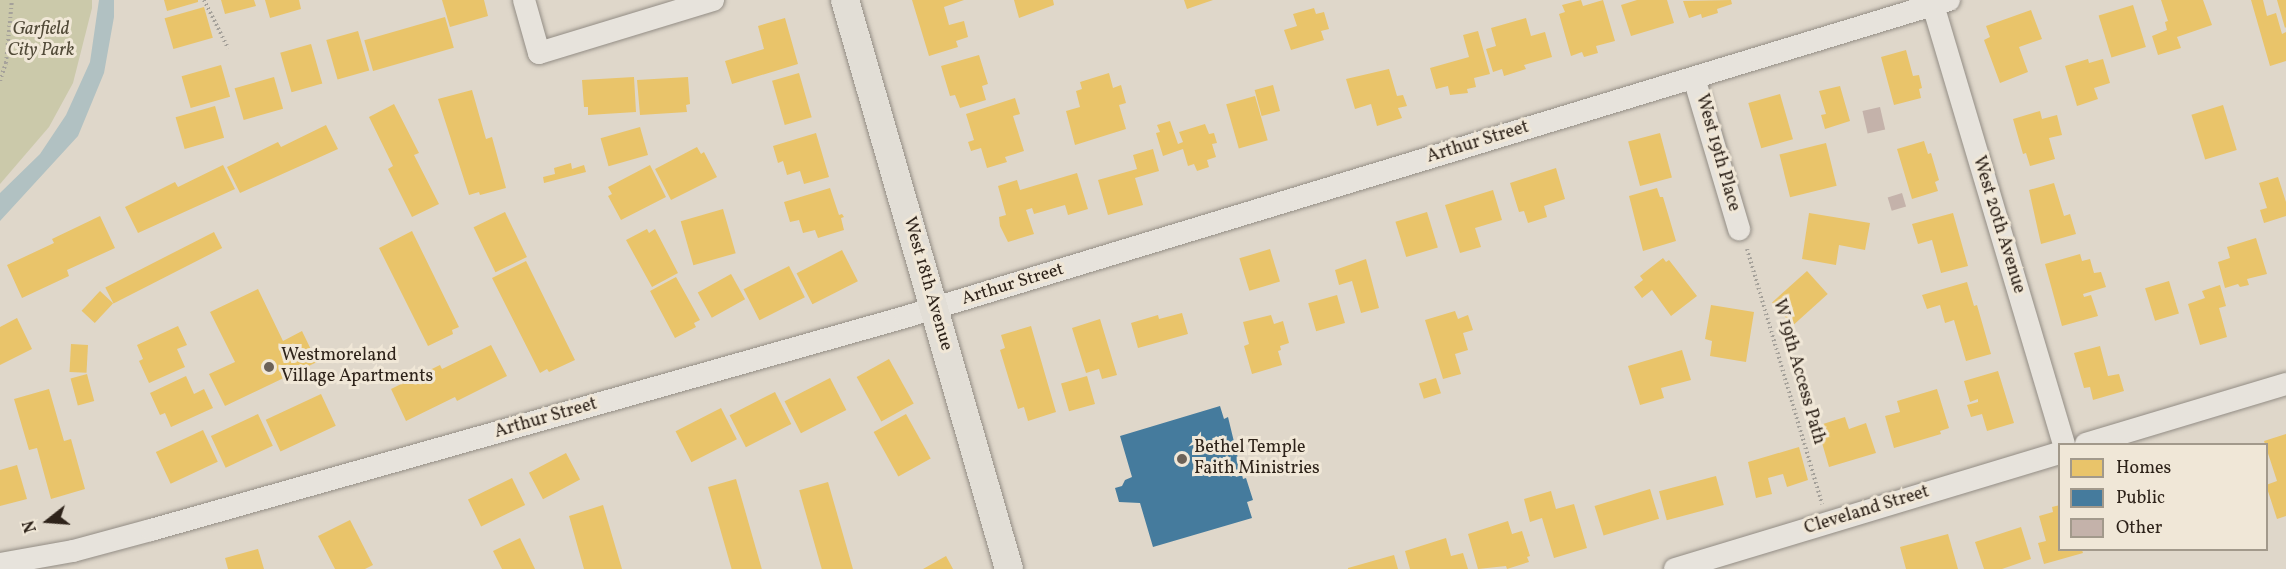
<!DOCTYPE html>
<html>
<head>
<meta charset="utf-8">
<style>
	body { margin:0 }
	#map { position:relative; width:2286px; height:569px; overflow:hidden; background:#dfd7ca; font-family:Vollkorn,serif }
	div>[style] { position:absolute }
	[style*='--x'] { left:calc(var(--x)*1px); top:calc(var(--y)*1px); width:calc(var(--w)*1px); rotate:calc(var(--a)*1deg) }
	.green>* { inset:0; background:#cbc9aa }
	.water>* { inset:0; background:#b1c1c2 }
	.homes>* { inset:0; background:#e9c46a; transform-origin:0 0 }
	.public>* { inset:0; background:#457b9d }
	.building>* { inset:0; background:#c4b2aa; transform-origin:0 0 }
	.path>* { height:4px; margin-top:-2px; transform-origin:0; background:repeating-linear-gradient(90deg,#a5a19a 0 1.5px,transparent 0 4.5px) }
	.roads { filter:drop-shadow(0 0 2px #938d85) drop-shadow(0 0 2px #938d85) }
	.minor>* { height:22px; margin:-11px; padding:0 11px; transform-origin:11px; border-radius:11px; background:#e7e3dc }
	.major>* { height:28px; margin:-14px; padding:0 14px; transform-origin:14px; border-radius:14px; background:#e2ded6 }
	.dots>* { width:16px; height:16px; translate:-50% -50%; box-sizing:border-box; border:3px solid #f0e7d7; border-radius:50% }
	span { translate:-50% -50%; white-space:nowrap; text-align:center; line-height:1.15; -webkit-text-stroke:6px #f0e7d7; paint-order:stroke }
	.park-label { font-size:18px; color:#514a38; font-style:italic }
	.street-label { font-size:18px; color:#2e231a }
	.poi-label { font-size:18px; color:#2e231a }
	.left { translate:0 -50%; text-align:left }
	.legend { position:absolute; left:2058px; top:443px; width:210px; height:108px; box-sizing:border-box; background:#f0e7d7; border:2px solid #a2998b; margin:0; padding:8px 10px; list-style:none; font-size:18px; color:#2e231a }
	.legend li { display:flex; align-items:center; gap:12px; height:30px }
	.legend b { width:30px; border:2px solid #a2998b }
	.north { position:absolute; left:18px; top:491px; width:60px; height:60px; -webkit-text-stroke:4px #f0e7d7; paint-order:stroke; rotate:253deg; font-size:16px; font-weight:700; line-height:24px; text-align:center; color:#2e231a }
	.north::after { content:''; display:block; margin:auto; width:21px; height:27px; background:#2e231a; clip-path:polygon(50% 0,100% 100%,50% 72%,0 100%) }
</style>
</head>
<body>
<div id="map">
	<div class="green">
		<i style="clip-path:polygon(0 0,92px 0,92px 8px,73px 83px,49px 127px,0 184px)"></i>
	</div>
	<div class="water">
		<i style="clip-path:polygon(99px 0,114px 0,114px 17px,104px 73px,78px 136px,0 221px,0 193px,40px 154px,66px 115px,90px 62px)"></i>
	</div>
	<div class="homes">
		<i style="clip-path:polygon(164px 0,198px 0,198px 2px,167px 11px)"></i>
		<i style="clip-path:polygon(221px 0,254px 0,256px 6px,225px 14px)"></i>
		<i style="clip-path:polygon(265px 0,299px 0,301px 9px,270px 18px)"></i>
		<i style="clip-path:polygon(442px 0,484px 0,488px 16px,450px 27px)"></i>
		<i style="clip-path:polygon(912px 0,964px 0,944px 7px,949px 25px,964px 21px,968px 37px,956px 41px,958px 47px,929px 56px)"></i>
		<i style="clip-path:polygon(1014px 0,1053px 0,1054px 5px,1019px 18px)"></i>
		<i style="clip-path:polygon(1184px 0,1213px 0,1187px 9px)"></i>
		<i style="clip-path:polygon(1581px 0,1583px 6px,1603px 0,1615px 41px,1596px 46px,1598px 53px,1584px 57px,1582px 52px,1571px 56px,1559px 14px,1565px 12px,1562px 5px)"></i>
		<i style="clip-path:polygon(1637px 0,1667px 0,1674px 23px,1631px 36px,1621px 5px)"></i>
		<i style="clip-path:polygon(1731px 0,1732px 4px,1717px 9px,1718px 13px,1702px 18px,1701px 14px,1689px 18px,1683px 1px)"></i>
		<i style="clip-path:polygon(2161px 0,2203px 0,2212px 25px,2177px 37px,2181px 48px,2158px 55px,2152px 36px,2167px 30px,2165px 22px,2168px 21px)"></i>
		<i style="clip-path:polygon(2251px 0,2263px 0,2267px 16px,2276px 13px,2282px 34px,2286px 32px,2286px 61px,2270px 66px)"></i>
		<i style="clip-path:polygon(2277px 0,2286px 0,2286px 27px,2285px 28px)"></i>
		<i style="left:2133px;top:5px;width:44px;height:36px;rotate:73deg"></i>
		<i style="left:204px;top:7px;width:32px;height:41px;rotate:74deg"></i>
		<i style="clip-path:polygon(1314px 8px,1316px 14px,1324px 12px,1329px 29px,1321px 31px,1324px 40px,1291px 50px,1284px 30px,1297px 26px,1293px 14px)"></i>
		<i style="clip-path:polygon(2031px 10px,2042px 39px,2019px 47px,2028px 72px,2000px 83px,1984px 40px,1990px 37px,1986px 26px)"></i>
		<i style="left:445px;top:17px;width:32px;height:84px;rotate:74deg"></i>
		<i style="clip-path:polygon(785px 18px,798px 64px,732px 84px,725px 61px,764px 49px,758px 26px)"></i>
		<i style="clip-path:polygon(1526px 18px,1531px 36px,1545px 32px,1552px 57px,1524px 65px,1526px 69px,1504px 76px,1502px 69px,1493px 72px,1486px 49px,1496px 46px,1491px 28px)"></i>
		<i style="left:358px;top:31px;width:41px;height:33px;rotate:74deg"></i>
		<i style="clip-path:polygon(1478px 31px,1490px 74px,1474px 78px,1476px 87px,1467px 89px,1468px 93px,1450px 95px,1448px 86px,1436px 89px,1430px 68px,1469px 57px,1463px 35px)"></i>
		<i style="left:311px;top:44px;width:41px;height:32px;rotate:74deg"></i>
		<i style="clip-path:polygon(1906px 50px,1913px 76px,1919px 75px,1922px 88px,1919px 89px,1921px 98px,1894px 105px,1881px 57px)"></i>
		<i style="clip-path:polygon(979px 55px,988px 84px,982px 86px,986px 100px,960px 108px,955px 95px,950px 96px,941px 66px)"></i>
		<i style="clip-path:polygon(2088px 59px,2089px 63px,2103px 59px,2110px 83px,2094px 88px,2098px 99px,2077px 106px,2065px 66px)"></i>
		<i style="left:221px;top:65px;width:33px;height:41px;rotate:74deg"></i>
		<i style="clip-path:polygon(1389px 69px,1397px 96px,1403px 95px,1407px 106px,1398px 108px,1402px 118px,1377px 126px,1371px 104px,1355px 109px,1346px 79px)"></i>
		<i style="left:799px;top:73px;width:46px;height:28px;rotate:74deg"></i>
		<i style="clip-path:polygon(1109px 73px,1113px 88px,1121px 85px,1126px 103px,1119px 105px,1126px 129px,1075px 145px,1066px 111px,1080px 107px,1076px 91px,1082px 89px,1080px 82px)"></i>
		<i style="left:274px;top:77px;width:33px;height:41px;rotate:74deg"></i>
		<i style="clip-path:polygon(634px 77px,636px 112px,588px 115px,588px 107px,584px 107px,582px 80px)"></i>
		<i style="clip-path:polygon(688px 77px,690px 104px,686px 105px,687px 112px,640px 115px,637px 80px)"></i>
		<i style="left:1273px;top:85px;width:27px;height:19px;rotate:75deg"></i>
		<i style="clip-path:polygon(1840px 86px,1850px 121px,1825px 129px,1821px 115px,1826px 114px,1819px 91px)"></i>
		<i style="clip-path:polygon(472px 90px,486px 139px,492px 137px,506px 188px,480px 195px,479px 192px,469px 195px,438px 99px)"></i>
		<i style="left:1780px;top:94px;width:47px;height:33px;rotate:74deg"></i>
		<i style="left:1255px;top:96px;width:46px;height:30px;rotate:74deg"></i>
		<i style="clip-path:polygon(1015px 98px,1020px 114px,1013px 116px,1024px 151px,1005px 157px,1007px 162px,987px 168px,981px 148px,971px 151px,968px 142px,974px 140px,966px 114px)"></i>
		<i style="clip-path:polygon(394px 104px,419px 153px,414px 155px,439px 204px,412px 217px,388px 169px,393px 166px,369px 117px)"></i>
		<i style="left:2223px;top:105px;width:47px;height:33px;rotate:73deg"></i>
		<i style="left:215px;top:106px;width:33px;height:41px;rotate:74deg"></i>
		<i style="clip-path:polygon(2040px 111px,2042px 119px,2057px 115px,2062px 135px,2049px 138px,2055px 159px,2030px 166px,2026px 153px,2023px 154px,2013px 119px)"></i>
		<i style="clip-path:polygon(1170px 121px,1178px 144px,1183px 142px,1179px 132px,1205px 124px,1209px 134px,1214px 133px,1217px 143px,1212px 144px,1216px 157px,1207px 160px,1209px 167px,1197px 171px,1194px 164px,1188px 166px,1183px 149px,1163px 156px,1156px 133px,1160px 132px,1157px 125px)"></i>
		<i style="clip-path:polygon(326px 125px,338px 149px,240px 193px,227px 167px,278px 142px,281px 147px)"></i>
		<i style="left:640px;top:127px;width:29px;height:41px;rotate:74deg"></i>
		<i style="clip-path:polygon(816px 133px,829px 177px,804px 184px,800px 171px,787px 175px,783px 161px,778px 163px,773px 146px)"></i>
		<i style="left:1660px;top:133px;width:46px;height:33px;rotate:75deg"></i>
		<i style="clip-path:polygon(1924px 141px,1928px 154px,1931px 153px,1939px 180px,1935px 182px,1938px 191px,1912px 199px,1897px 149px)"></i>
		<i style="left:1826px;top:143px;width:44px;height:48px;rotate:76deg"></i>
		<i style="clip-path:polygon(697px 147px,701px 154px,704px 152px,717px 177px,671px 200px,655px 169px)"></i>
		<i style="clip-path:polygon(1153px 149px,1159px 171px,1135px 178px,1143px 205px,1108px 215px,1098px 180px,1137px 169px,1133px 155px)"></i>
		<i style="clip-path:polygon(571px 163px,572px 169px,584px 165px,586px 172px,544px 183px,543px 177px,555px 174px,554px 168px)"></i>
		<i style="clip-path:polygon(223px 165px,235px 189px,138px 233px,125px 207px,175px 182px,178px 187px)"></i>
		<i style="clip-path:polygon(650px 165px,666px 197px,621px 220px,608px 196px,612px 194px,608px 187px)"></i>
		<i style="clip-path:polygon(1556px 168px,1565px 199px,1544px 206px,1547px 217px,1528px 223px,1524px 211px,1519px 212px,1510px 183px)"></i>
		<i style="clip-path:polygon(1077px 173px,1088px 209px,1068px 215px,1065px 205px,1034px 214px,1032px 208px,1026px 210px,1034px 234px,1008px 242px,1000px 226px,999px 217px,1006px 215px,998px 186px,1017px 180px,1020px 190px)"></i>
		<i style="clip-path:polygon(2278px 177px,2286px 202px,2286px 216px,2264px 223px,2260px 210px,2267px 208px,2259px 183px)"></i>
		<i style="clip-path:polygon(2054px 183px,2064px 216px,2070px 214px,2076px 234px,2041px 244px,2029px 190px)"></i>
		<i style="clip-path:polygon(830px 188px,839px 215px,842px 214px,844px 217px,841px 218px,844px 230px,818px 238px,815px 230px,803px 233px,799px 220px,790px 222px,784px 202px)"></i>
		<i style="clip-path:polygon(1657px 188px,1660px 197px,1663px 197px,1676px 241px,1643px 251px,1629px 196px)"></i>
		<i style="clip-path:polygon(1493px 190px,1502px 220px,1475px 228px,1481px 247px,1460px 253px,1445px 205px)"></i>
		<i style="left:723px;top:209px;width:46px;height:44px;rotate:74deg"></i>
		<i style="left:505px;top:212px;width:50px;height:35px;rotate:64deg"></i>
		<i style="left:1427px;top:212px;width:37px;height:33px;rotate:73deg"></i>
		<i style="clip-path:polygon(1809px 213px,1870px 223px,1865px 250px,1839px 245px,1836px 265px,1802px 259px)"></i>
		<i style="clip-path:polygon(1953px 213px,1968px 266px,1941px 273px,1932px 240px,1918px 244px,1912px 224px)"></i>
		<i style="clip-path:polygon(100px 216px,115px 248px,67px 270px,69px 276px,22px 298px,7px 265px,54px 243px,52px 239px)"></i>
		<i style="clip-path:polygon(647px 229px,649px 233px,655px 229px,678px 273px,652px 287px,626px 240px)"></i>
		<i style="clip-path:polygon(412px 231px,459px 327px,452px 330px,453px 334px,428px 346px,379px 248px)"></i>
		<i style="left:214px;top:232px;width:18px;height:122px;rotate:63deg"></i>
		<i style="clip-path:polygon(2256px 238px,2267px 274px,2247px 279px,2249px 285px,2240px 287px,2238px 284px,2225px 288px,2218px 262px,2230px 258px,2227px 247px)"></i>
		<i style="left:1270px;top:249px;width:34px;height:32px;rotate:73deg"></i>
		<i style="left:842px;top:250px;width:35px;height:51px;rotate:63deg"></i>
		<i style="clip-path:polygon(2080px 254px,2082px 261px,2090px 259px,2094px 273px,2101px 272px,2106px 287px,2083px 294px,2084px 297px,2091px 295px,2098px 316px,2062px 326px,2045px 264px)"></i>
		<i style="clip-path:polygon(1663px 258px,1666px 262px,1669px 260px,1697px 296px,1671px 316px,1652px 290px,1642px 298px,1634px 287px,1643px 280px,1640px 276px)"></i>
		<i style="clip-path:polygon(1366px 259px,1379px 308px,1361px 313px,1352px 281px,1339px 285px,1335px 270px)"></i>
		<i style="clip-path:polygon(526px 261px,575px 360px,549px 372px,547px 369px,540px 373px,492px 278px)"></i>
		<i style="left:789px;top:266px;width:35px;height:51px;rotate:63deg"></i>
		<i style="left:1807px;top:271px;width:31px;height:47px;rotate:48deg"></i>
		<i style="left:731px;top:274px;width:29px;height:38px;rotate:61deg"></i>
		<i style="clip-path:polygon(676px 277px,700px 320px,694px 323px,696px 327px,675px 338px,650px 291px)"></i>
		<i style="left:2169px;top:281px;width:34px;height:25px;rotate:73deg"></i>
		<i style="clip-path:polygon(1967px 282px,1974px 306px,1977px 305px,1991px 354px,1966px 361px,1954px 320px,1945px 323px,1940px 305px,1927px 309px,1922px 295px)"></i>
		<i style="clip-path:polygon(2220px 285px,2226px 306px,2219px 308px,2227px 337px,2200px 345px,2188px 304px,2205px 298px,2202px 291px)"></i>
		<i style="clip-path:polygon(258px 289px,283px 341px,302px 331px,317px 362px,225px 406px,209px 374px,235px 362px,210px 312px)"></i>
		<i style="left:100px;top:291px;width:18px;height:27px;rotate:43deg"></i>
		<i style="left:1337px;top:295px;width:29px;height:30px;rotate:74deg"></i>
		<i style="clip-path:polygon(1711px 305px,1754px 312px,1746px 362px,1710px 356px,1712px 341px,1705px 339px)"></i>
		<i style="clip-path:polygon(1455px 311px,1458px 319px,1468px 315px,1473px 330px,1463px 333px,1468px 350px,1455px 354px,1461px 374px,1443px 379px,1425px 320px)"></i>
		<i style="clip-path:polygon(1182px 313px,1188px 334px,1138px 348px,1131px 323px,1158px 315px,1159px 319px)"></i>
		<i style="clip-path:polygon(1271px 315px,1274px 324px,1283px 321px,1289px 343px,1280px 346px,1281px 350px,1278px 351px,1282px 365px,1252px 374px,1244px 346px,1249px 344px,1243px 322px)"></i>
		<i style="clip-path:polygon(17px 318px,32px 349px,0 365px,0 327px)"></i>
		<i style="clip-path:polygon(1100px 319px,1117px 375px,1102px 379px,1099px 369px,1086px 373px,1072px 328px)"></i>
		<i style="clip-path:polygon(178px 326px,187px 345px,177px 349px,185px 367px,149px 383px,139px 361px,143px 359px,137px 345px)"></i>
		<i style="clip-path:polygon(1031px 326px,1056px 412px,1028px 421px,1024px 407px,1018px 409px,1000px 350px,1005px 348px,1001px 335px)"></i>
		<i style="left:71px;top:344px;width:17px;height:28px;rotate:3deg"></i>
		<i style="clip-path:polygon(491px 345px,507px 376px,457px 401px,455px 397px,406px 421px,391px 389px,440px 365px,442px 369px)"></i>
		<i style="clip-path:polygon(2100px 346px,2108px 376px,2119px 374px,2124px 391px,2093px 400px,2090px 387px,2084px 388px,2074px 353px)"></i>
		<i style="clip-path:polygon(1682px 350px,1691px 380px,1661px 388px,1664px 398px,1640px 405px,1628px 366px)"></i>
		<i style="left:889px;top:359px;width:51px;height:37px;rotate:61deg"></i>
		<i style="clip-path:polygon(1998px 371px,2014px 423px,1987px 431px,1982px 414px,1971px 417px,1967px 405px,1978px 402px,1978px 399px,1970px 402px,1964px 381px)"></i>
		<i style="left:87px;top:374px;width:28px;height:17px;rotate:75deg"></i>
		<i style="clip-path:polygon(186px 376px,194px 394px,204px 389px,213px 408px,171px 427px,165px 413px,160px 415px,150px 393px)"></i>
		<i style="left:1087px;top:376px;width:29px;height:27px;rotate:74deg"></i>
		<i style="left:830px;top:378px;width:36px;height:51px;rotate:63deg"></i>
		<i style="left:1436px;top:378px;width:16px;height:18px;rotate:72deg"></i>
		<i style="clip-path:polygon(49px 389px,64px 441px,71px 439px,85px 489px,51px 499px,37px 448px,29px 450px,14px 399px)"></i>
		<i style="clip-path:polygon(1937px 389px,1949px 428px,1940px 431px,1941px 434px,1894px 448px,1885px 416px,1900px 412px,1897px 401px)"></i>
		<i style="left:775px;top:392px;width:36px;height:51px;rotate:63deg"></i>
		<i style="left:321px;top:394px;width:35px;height:61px;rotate:65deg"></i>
		<i style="left:721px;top:408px;width:35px;height:51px;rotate:63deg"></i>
		<i style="left:258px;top:414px;width:35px;height:52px;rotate:65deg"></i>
		<i style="left:906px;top:414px;width:51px;height:37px;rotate:61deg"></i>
		<i style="clip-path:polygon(1845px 417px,1849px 429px,1866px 423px,1876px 453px,1829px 467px,1820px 436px,1826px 434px,1823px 424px)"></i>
		<i style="left:203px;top:430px;width:35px;height:52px;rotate:65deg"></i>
		<i style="clip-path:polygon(2286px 434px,2286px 516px,2277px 519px,2266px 485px,2277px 481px,2264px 441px)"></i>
		<i style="clip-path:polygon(1799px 447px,1808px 480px,1787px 487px,1783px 474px,1768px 478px,1772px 494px,1756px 498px,1748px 462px)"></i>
		<i style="left:566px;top:453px;width:30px;height:42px;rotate:62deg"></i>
		<i style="clip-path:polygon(17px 465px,27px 499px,0 506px,0 470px)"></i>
		<i style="left:1716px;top:476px;width:30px;height:59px;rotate:75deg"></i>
		<i style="left:512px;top:478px;width:30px;height:49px;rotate:64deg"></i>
		<i style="left:736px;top:479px;width:94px;height:29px;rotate:74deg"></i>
		<i style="left:828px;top:482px;width:91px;height:30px;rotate:74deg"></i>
		<i style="left:1650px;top:489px;width:31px;height:58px;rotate:73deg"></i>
		<i style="clip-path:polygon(1551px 491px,1556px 509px,1574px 504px,1587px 548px,1554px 558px,1542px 518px,1530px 522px,1524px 499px)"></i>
		<i style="clip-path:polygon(603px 505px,622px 569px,584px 569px,569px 516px)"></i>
		<i style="clip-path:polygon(2060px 505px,2060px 550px,2082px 550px,2083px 553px,2044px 564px,2038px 543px,2046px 541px,2039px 516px,2053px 512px,2052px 507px)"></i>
		<i style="clip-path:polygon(350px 520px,373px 565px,365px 569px,335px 569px,318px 536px)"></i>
		<i style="clip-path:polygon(1508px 521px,1512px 534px,1522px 531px,1530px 556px,1527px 557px,1529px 562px,1507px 569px,1506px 566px,1478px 569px,1468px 534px)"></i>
		<i style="clip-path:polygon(2021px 527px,2031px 559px,2002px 569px,1984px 569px,1975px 542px)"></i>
		<i style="clip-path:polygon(1948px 534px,1958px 569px,1906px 569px,1900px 547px)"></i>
		<i style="clip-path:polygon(520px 538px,535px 569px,502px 569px,493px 551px)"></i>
		<i style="clip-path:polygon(1446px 538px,1451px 556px,1463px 553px,1468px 569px,1410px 569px,1405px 551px)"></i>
		<i style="clip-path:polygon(258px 549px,264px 569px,228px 569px,225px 558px)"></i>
		<i style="clip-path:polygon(1394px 555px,1398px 569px,1348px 569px,1348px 568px)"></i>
		<i style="clip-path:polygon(946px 556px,953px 569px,923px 569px)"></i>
	</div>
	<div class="public">
		<i style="clip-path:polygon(1220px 406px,1224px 419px,1228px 417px,1243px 479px,1246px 478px,1253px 500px,1247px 502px,1252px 518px,1153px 547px,1140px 503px,1119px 502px,1115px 488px,1122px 486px,1125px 480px,1132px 477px,1120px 436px)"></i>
	</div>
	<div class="building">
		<i style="left:1880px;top:107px;width:23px;height:18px;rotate:77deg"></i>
		<i style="left:1902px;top:193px;width:14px;height:15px;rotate:73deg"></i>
	</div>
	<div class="path">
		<i style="--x:204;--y:0;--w:54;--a:63.4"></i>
		<i style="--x:0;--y:81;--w:19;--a:-72"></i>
		<i style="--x:6;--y:63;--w:63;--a:-84.6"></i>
		<i style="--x:1747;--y:249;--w:266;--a:73.6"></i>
	</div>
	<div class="roads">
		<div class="minor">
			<i style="--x:524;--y:0;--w:55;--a:74.2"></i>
			<i style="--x:539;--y:53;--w:182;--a:-16.9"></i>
			<i style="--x:1933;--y:5;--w:458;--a:73.4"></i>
			<i style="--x:1694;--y:78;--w:158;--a:73.4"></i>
			<i style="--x:2086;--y:444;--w:209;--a:-16.7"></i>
			<i style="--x:0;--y:564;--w:74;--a:-10.1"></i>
			<i style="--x:73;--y:551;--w:81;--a:-15.1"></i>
			<i style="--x:151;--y:530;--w:784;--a:-15.77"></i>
			<i style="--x:905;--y:317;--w:1091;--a:-16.89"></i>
			<i style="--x:1675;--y:569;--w:402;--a:-16.8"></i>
		</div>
		<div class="major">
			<i style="--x:845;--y:0;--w:592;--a:73.92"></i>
		</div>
	</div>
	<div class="dots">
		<i style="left:269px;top:367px;background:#6c6258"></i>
		<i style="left:1182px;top:459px;background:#6c6258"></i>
	</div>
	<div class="park-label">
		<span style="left:41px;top:41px">Garfield<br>City Park</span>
	</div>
	<div class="street-label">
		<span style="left:1478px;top:143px;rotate:-17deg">Arthur Street</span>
		<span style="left:1717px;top:153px;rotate:74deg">West 19th Place</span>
		<span style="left:1998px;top:225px;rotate:73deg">West 20th Avenue</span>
		<span style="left:927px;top:284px;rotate:74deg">West 18th Avenue</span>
		<span style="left:1013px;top:285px;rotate:-17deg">Arthur Street</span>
		<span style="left:1798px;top:372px;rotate:74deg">W 19th Access Path</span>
		<span style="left:546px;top:419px;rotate:-16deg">Arthur Street</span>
		<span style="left:1867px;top:511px;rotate:-17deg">Cleveland Street</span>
	</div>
	<div class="poi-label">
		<span class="left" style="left:281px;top:367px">Westmoreland<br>Village Apartments</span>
		<span class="left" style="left:1194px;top:459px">Bethel Temple<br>Faith Ministries</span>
	</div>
	<ul class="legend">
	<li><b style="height:16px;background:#e9c46a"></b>Homes</li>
	<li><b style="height:16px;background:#457b9d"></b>Public</li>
	<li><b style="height:16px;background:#c4b2aa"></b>Other</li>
	</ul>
	<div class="north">N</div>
</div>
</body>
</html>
